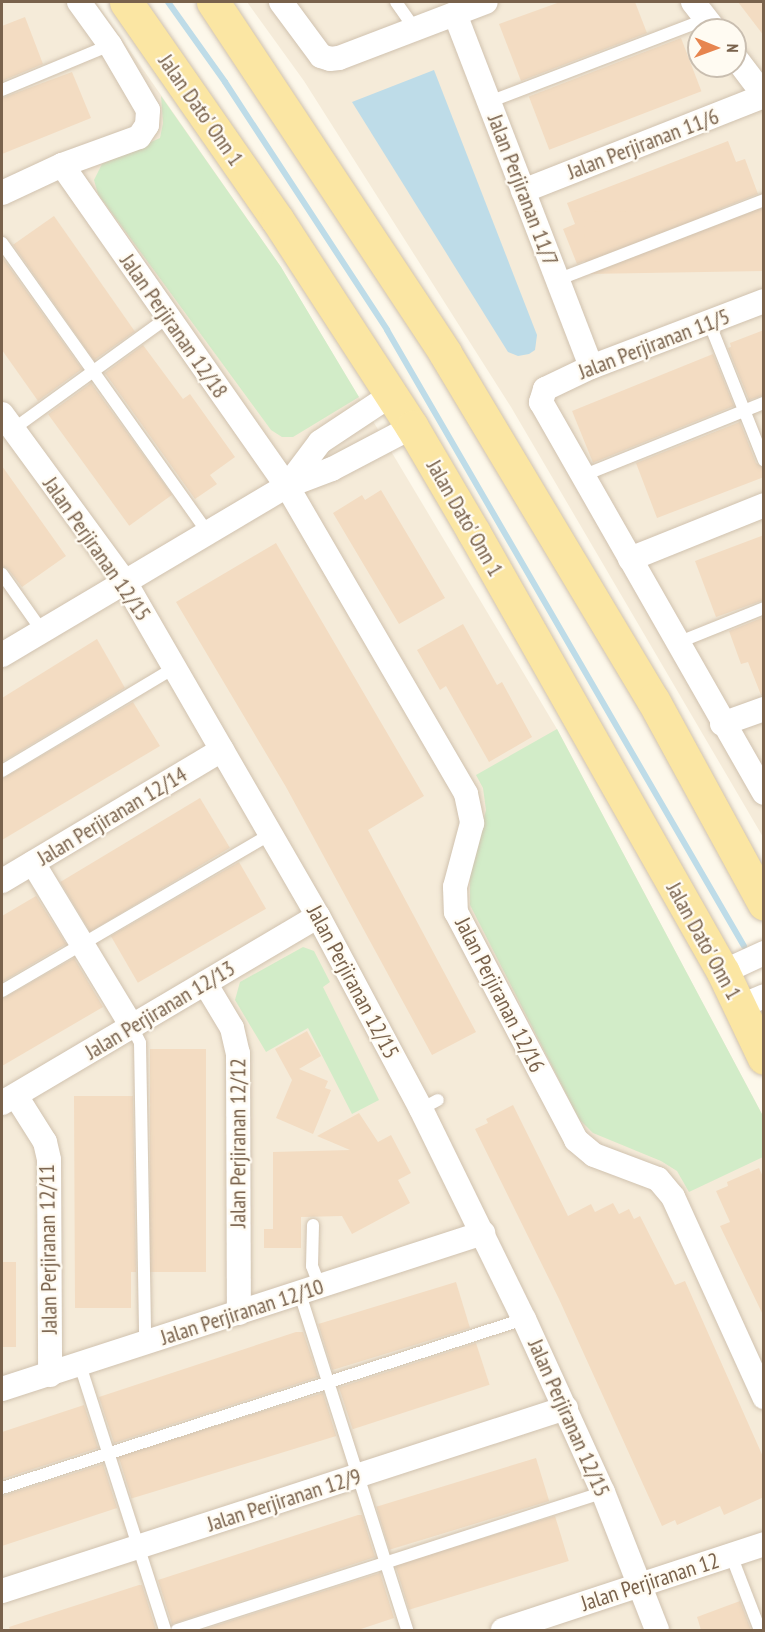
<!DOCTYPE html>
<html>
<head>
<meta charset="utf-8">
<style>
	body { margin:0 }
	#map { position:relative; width:765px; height:1632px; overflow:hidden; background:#fdf8eb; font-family:"PT Sans Narrow",sans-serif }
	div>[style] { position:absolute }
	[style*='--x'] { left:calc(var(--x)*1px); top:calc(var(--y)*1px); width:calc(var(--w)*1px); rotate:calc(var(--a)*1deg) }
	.residential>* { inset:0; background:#f5ebd9 }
	.green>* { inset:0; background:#d2ecc8 }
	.water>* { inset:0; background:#bedce8 }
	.stream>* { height:6px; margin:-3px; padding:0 3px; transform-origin:3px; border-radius:3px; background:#bedce8 }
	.building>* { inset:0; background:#f3dcc2; transform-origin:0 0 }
	.roads { filter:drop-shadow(0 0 2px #d0c2af) drop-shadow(0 0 2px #d0c2af) }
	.lane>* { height:12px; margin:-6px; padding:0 6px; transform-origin:6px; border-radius:6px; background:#fff }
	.street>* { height:24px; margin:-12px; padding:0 12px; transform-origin:12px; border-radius:12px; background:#fff }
	.primary>* { height:33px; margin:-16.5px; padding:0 16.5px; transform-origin:16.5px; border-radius:16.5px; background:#fbe6a3 }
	span { translate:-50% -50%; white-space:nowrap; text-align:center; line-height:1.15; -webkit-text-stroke:4.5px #fffbf2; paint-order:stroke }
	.street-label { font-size:22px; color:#79624c }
	.frame { position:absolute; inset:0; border:3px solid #79624c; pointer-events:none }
	.north { position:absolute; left:687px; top:18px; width:60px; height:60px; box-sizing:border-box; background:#fffbf2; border:2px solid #c9beb0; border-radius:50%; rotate:91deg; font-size:16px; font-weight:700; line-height:24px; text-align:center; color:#79624c }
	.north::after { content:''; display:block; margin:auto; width:21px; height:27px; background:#e7854f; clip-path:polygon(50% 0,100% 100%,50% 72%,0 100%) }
</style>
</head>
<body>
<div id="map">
	<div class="residential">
		<i style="clip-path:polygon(2px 2px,96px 2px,281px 267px,557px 729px,763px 1116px,763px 1630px,2px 1630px)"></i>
		<i style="clip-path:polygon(evenodd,247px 2px,763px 2px,763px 837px,511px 407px,304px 81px,247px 2px,699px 30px,735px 30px,735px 66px,699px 66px,699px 30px)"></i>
	</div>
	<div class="green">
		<i style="clip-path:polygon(161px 96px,281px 267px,359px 397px,293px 437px,282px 437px,271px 430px,98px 194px,94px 180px,102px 164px,160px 138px,163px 123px)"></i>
		<i style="clip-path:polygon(557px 729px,763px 1116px,763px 1157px,689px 1192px,677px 1171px,661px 1161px,593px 1133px,579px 1119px,470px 905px,470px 875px,486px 810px,483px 788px,476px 775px)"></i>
		<i style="clip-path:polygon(303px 947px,314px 951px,330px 982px,323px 987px,379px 1100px,352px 1114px,308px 1028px,266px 1052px,235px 1000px,240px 982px)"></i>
	</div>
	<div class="water">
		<i style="clip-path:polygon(434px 70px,537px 335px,535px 350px,529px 354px,518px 356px,508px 352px,352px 102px)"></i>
	</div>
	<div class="stream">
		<i style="--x:168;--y:2;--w:98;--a:54.5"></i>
		<i style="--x:225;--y:82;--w:296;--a:56.8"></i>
		<i style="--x:387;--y:330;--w:712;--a:59.91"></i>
	</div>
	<div class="building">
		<i style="clip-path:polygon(560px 2px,635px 2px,647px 33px,521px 81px,499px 24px)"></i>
		<i style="clip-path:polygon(738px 2px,764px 2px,764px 36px)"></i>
		<i style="clip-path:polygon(25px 17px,43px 64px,2px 81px,2px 26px)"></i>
		<i style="left:681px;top:38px;width:57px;height:163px;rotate:69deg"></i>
		<i style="clip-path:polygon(72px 72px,91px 118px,2px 154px,2px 98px)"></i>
		<i style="clip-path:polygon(728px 141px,736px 162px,745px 159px,758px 194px,577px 264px,563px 229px,575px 224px,567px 203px)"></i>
		<i style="left:763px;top:209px;width:62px;height:179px;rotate:89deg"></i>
		<i style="left:54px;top:216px;width:141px;height:50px;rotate:55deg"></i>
		<i style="clip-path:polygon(2px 257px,82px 369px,38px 401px,2px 350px)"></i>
		<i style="clip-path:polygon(764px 330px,764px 395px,749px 400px,728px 348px,731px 347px,730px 343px)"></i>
		<i style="clip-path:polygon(143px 345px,183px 399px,190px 394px,235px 457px,210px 475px,217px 484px,195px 499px,105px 373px)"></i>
		<i style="left:713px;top:354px;width:56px;height:152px;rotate:68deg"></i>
		<i style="left:91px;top:383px;width:138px;height:53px;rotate:54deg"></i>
		<i style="clip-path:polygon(740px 422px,756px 463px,764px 468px,764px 477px,657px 518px,636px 463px)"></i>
		<i style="clip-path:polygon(2px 466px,66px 556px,22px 587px,8px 569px,2px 566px)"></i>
		<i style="clip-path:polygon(381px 490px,445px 598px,399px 624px,333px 513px,362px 495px,365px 500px)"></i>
		<i style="clip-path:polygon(764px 535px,764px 600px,716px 617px,695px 561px)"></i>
		<i style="clip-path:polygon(276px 543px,424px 796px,368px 830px,476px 1032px,432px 1055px,286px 787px,176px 602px)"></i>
		<i style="clip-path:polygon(764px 617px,764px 695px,761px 695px,748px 662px,741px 664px,729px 631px)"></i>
		<i style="clip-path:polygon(463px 624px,497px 685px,502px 682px,532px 737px,489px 762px,446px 686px,440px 690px,417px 650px)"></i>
		<i style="clip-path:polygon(97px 639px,125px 688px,2px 762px,2px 698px)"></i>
		<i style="clip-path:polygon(133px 702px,160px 746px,2px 840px,2px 779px)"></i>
		<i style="left:200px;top:798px;width:58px;height:163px;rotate:59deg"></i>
		<i style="left:239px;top:862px;width:54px;height:148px;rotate:60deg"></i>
		<i style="clip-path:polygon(36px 896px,66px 944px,2px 982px,2px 916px)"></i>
		<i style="clip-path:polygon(74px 958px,103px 1007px,2px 1066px,2px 999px)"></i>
		<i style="clip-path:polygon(307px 1031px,321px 1056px,299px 1069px,328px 1081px,325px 1088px,331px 1090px,313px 1134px,276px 1118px,292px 1080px,275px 1049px)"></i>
		<i style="left:150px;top:1049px;width:56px;height:223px"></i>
		<i style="clip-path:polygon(74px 1096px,133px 1096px,136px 1272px,131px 1272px,131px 1308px,75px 1308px)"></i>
		<i style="clip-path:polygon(513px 1105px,568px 1216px,591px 1204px,595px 1212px,613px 1203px,619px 1214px,629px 1209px,634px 1219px,640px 1216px,675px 1285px,685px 1281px,764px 1459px,764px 1497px,724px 1515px,720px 1506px,677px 1525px,675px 1520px,662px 1526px,559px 1299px,475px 1129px,488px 1123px,486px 1119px)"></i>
		<i style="clip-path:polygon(359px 1113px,378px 1142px,391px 1135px,411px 1173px,398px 1180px,410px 1203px,352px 1234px,342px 1216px,301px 1217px,301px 1248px,264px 1248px,264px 1229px,273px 1229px,273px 1152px,350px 1150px,317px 1136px)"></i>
		<i style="clip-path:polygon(759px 1168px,764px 1179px,764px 1317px,720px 1226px,730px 1222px,716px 1191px,728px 1186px,727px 1182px)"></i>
		<i style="left:2px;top:1262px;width:14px;height:85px"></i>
		<i style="left:456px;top:1282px;width:48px;height:144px;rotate:73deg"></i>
		<i style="clip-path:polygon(296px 1332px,303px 1332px,318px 1377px,114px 1443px,99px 1397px)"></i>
		<i style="left:476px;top:1343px;width:44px;height:144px;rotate:72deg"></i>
		<i style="left:323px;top:1393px;width:45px;height:214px;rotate:73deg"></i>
		<i style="clip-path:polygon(84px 1405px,98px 1448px,2px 1479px,2px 1432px)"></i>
		<i style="left:536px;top:1458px;width:45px;height:167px;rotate:73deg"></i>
		<i style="clip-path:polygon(103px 1464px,117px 1508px,2px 1546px,2px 1496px)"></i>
		<i style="clip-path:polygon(358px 1515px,362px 1515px,375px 1557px,172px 1624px,158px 1580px)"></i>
		<i style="left:555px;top:1516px;width:47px;height:167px;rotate:73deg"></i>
		<i style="clip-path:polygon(380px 1573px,394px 1618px,358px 1630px,202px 1630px)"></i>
		<i style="clip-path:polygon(139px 1585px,142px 1585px,156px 1630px,10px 1630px,9px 1627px)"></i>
		<i style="clip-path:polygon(740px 1601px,751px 1630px,701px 1630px,697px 1617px)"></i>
	</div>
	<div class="roads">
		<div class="lane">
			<i style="--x:396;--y:2;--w:32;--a:55"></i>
			<i style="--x:2;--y:90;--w:117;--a:-22.6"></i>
			<i style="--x:489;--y:102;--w:232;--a:-20.9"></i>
			<i style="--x:2;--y:243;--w:356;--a:54.6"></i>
			<i style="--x:557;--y:280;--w:222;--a:-21.1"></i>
			<i style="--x:709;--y:322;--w:149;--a:68.3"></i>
			<i style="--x:12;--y:430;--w:193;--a:-35.9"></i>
			<i style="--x:582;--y:476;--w:196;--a:-21.9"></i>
			<i style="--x:2;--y:574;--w:70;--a:54.9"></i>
			<i style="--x:677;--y:643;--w:94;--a:-21.9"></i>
			<i style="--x:2;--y:771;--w:200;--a:-30.9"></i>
			<i style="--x:2;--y:991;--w:311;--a:-30.3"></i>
			<i style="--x:131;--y:1025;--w:20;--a:63"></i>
			<i style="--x:140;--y:1043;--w:299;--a:89"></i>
			<i style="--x:421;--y:1109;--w:19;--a:-28"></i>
			<i style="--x:313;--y:1225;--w:41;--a:91.4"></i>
			<i style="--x:312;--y:1266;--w:22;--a:69"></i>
			<i style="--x:300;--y:1294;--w:353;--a:72.3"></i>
			<i style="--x:80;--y:1365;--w:278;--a:72.2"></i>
			<i style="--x:2;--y:1488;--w:549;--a:-17.94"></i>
			<i style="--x:731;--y:1555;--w:80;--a:68.9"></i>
			<i style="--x:177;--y:1630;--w:448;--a:-17.9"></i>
		</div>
		<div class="street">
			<i style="--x:281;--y:2;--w:67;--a:53.5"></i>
			<i style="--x:321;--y:56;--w:9;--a:18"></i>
			<i style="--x:330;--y:59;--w:9;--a:-6"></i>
			<i style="--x:339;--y:58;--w:157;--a:-20.9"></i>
			<i style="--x:693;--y:2;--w:36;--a:52"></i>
			<i style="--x:455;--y:14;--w:378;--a:68.9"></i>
			<i style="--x:735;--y:57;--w:48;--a:52.7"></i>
			<i style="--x:62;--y:165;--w:392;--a:55"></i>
			<i style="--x:287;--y:486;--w:356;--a:59.8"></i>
			<i style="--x:466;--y:794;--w:30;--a:78"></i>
			<i style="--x:472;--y:823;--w:66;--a:104.9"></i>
			<i style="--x:455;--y:887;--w:25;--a:88"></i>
			<i style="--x:456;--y:912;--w:258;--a:62.2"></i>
			<i style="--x:576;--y:1140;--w:23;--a:40"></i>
			<i style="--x:594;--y:1155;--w:68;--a:20.6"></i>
			<i style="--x:658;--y:1179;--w:23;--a:50"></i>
			<i style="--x:673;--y:1197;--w:220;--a:65.5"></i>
			<i style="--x:523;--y:191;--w:259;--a:-21.5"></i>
			<i style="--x:2;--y:193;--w:66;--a:-25"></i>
			<i style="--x:62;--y:165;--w:82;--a:-20"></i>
			<i style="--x:139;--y:137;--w:14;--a:-56"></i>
			<i style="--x:147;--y:125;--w:15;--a:-86"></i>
			<i style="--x:148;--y:110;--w:75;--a:-120.3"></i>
			<i style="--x:110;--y:45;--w:53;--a:-125.8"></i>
			<i style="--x:764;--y:301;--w:185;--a:159.1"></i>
			<i style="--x:591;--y:367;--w:51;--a:154.4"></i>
			<i style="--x:545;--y:389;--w:14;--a:107"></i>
			<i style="--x:541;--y:402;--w:450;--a:60.3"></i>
			<i style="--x:2;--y:414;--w:208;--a:53.8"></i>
			<i style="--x:125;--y:582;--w:386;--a:60"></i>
			<i style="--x:318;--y:916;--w:219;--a:61.9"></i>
			<i style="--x:421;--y:1109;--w:234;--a:63.9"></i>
			<i style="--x:524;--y:1319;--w:190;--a:65.5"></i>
			<i style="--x:603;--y:1492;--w:148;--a:68.6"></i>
			<i style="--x:287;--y:486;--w:55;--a:-53.1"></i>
			<i style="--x:320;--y:442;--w:85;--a:-33.5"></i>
			<i style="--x:630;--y:559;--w:144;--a:-21.9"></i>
			<i style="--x:2;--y:655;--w:331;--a:-30.7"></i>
			<i style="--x:287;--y:486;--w:48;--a:-20.7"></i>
			<i style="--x:332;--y:469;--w:90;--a:-27.7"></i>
			<i style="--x:722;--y:724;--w:45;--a:-19.7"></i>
			<i style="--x:33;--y:863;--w:189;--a:58.8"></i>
			<i style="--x:2;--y:881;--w:256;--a:-30.8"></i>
			<i style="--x:723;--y:972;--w:45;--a:-24.9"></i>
			<i style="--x:205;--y:983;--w:52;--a:59"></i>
			<i style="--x:232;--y:1028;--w:26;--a:77"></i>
			<i style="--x:238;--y:1053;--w:260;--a:89.8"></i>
			<i style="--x:741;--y:1006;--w:25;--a:-23"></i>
			<i style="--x:16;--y:1096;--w:54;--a:57.8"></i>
			<i style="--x:45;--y:1142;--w:18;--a:77"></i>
			<i style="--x:49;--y:1160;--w:215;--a:89.7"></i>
			<i style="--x:2;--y:1103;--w:367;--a:-30.6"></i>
			<i style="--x:2;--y:1389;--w:506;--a:-17.97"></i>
			<i style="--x:2;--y:1591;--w:593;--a:-17.98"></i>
			<i style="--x:503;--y:1630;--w:275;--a:-18.2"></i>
		</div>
		<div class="primary">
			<i style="--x:126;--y:2;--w:264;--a:55.2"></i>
			<i style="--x:277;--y:219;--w:248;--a:57"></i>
			<i style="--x:412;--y:427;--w:121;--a:59.6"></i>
			<i style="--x:473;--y:531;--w:507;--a:60.45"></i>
			<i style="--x:723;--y:972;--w:95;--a:64.5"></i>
			<i style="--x:213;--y:2;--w:421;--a:56.5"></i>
			<i style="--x:445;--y:353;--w:405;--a:59.1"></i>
			<i style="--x:653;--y:700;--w:232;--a:61.4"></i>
		</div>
	</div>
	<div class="street-label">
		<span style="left:201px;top:110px;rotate:55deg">Jalan Dato' Onn 1</span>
		<span style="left:643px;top:144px;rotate:-21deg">Jalan Perjiranan 11/6</span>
		<span style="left:523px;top:190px;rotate:69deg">Jalan Perjiranan 11/7</span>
		<span style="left:174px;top:326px;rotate:55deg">Jalan Perjiranan 12/18</span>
		<span style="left:654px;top:344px;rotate:-21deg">Jalan Perjiranan 11/5</span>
		<span style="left:465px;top:518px;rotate:60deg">Jalan Dato' Onn 1</span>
		<span style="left:97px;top:549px;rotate:55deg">Jalan Perjiranan 12/15</span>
		<span style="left:112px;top:816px;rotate:-31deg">Jalan Perjiranan 12/14</span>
		<span style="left:704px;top:941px;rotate:61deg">Jalan Dato' Onn 1</span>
		<span style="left:353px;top:982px;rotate:62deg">Jalan Perjiranan 12/15</span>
		<span style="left:500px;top:995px;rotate:63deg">Jalan Perjiranan 12/16</span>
		<span style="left:160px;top:1010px;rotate:-31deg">Jalan Perjiranan 12/13</span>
		<span style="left:238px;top:1143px;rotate:-90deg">Jalan Perjiranan 12/12</span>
		<span style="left:48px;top:1249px;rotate:-91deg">Jalan Perjiranan 12/11</span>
		<span style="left:242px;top:1312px;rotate:-18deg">Jalan Perjiranan 12/10</span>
		<span style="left:569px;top:1418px;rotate:66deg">Jalan Perjiranan 12/15</span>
		<span style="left:284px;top:1500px;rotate:-18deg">Jalan Perjiranan 12/9</span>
		<span style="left:650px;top:1582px;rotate:-18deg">Jalan Perjiranan 12</span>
	</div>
	<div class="frame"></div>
	<div class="north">N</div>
</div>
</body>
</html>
